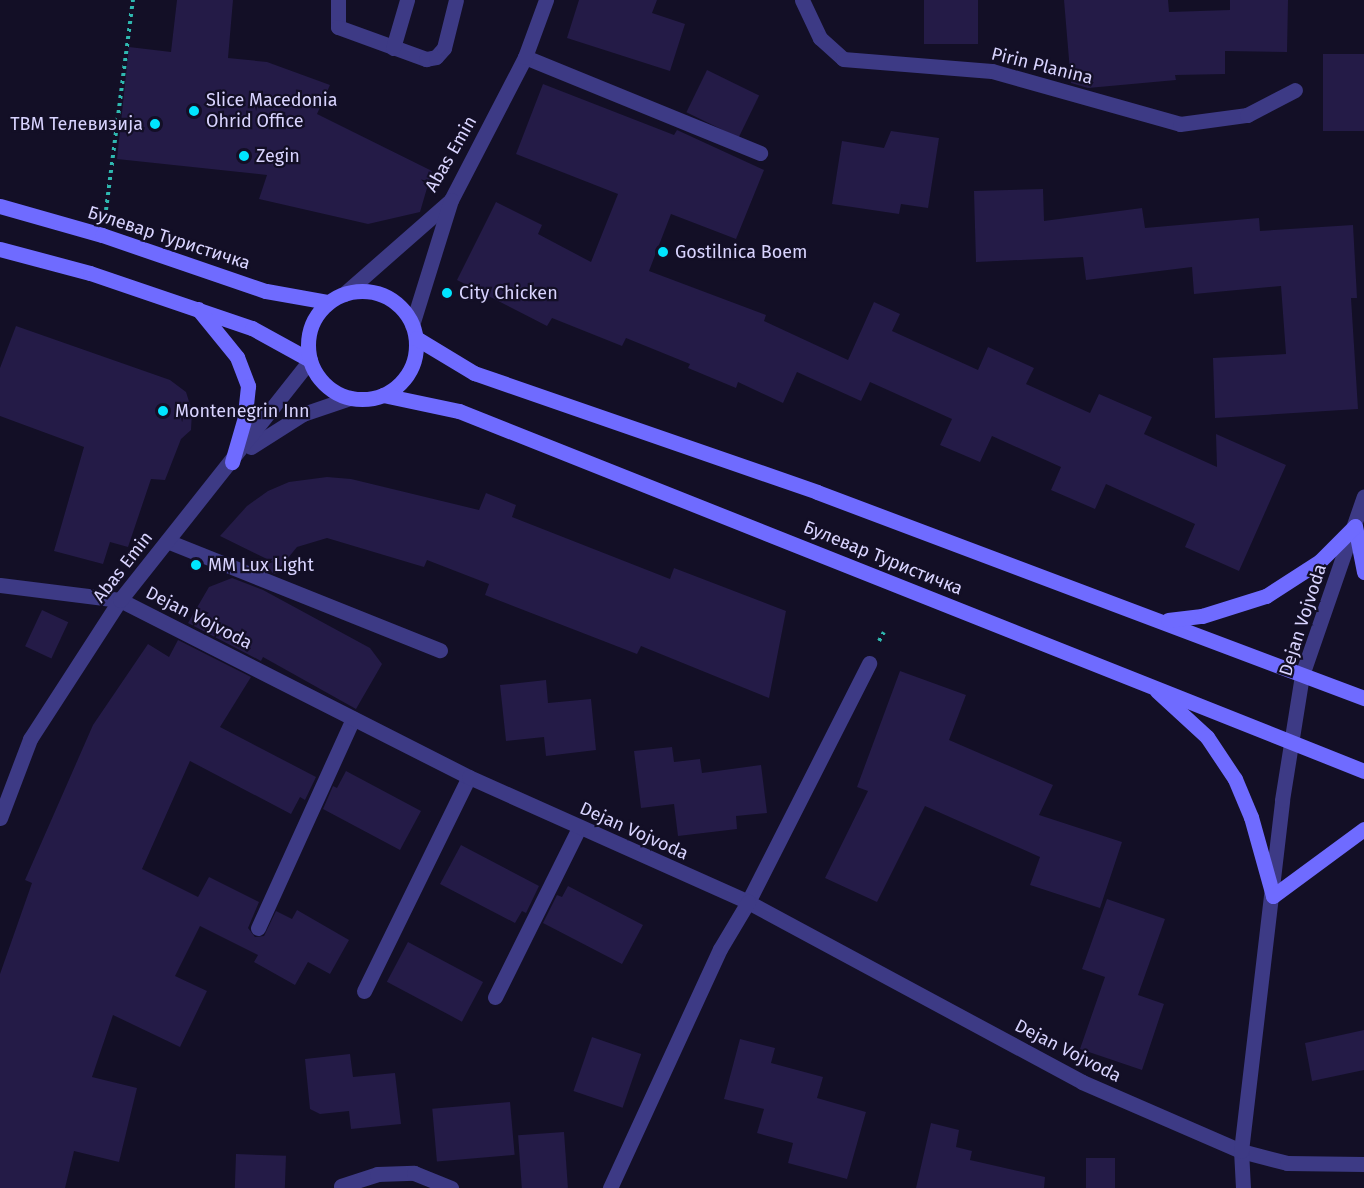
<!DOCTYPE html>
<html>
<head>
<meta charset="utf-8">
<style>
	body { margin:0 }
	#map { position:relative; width:1364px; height:1188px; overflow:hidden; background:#130f26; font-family:"Fira Sans",sans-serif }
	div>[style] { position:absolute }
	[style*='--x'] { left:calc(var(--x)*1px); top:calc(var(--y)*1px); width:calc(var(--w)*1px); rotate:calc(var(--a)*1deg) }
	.building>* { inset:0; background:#241b47; transform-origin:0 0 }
	.path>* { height:4px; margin-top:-2px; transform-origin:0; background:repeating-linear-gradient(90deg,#2fb8b0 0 3px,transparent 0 7.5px) }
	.lane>* { height:15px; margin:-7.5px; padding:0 7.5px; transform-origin:7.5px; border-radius:7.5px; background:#3d3a85 }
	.street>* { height:15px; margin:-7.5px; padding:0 7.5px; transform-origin:7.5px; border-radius:7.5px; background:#3d3a85 }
	.secondary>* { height:15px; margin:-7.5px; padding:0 7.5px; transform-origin:7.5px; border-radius:7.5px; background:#6f6bff }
	.secondary>.ring { margin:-7.5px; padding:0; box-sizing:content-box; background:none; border:15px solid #6f6bff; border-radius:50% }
	.dots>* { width:16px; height:16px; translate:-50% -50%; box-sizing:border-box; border:3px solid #130f26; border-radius:50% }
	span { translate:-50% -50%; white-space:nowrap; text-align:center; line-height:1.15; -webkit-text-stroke:4.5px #130f26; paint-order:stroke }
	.street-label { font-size:18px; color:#d9d4ff }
	.poi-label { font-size:18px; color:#d9d4ff }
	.left { translate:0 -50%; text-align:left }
	.right { translate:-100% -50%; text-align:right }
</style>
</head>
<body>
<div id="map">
	<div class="building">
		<i style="clip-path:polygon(177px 0,233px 0,228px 58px,267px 62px,330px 85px,317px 114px,432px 171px,420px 212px,368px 224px,259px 199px,267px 175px,117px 159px,129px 47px,171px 52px)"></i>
		<i style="clip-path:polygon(579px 0,657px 0,652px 13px,685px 24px,670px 71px,567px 38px)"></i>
		<i style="left:924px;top:0;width:54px;height:44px"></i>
		<i style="clip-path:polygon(1064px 0,1168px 0,1169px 12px,1230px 10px,1230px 0,1288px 0,1287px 52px,1225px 51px,1225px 74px,1175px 75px,1176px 80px,1088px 88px,1071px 83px)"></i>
		<i style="left:1364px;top:54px;width:77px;height:41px;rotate:90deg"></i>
		<i style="left:707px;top:70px;width:58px;height:47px;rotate:26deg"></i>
		<i style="clip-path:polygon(543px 84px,674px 135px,677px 130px,764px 170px,736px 239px,671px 214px,649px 271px,766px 315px,764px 321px,848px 360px,874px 302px,900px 314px,892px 331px,978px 370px,988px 347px,1034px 368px,1026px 384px,1090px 413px,1099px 394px,1152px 417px,1144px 434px,1217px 467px,1216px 434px,1286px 465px,1239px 571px,1185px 547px,1195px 524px,1106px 484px,1095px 509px,1051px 490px,1061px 467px,992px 436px,980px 462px,940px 445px,952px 419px,870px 382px,861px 401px,797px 372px,783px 403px,738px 382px,736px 388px,688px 368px,690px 364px,626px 338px,622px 346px,552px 318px,547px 326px,457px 280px,496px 202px,542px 225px,538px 234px,591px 262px,618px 194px,516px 154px)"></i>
		<i style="clip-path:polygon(891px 131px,939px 138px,928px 208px,901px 204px,899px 214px,832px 204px,842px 141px,884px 148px)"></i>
		<i style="clip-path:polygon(1043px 189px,1044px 221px,1142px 208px,1145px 228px,1259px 218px,1260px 231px,1353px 225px,1357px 298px,1351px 298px,1358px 409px,1215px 418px,1213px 358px,1286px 354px,1281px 286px,1194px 294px,1192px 267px,1086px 280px,1083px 257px,976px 262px,974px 191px)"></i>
		<i style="clip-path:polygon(16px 326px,170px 380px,186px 392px,192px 411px,191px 430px,181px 439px,165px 480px,151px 479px,128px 547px,110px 542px,103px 564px,54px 551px,84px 447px,0 416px,0 368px)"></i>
		<i style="clip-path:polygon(327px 477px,351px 479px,479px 510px,486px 493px,516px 505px,512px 517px,670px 579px,674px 568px,786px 611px,769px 698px,641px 646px,637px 654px,485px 595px,489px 584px,427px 560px,424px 567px,327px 538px,297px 547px,275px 574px,259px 567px,273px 562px,220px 536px,247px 506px,268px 491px,289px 482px)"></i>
		<i style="clip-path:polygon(232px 578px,263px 590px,370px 648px,382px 664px,356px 709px,263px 657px,261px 661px,188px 623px,209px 587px)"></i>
		<i style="left:42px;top:610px;width:29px;height:40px;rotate:25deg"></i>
		<i style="clip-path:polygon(178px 640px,251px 677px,220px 727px,316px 777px,305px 800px,300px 797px,291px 814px,190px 761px,142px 869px,198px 897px,209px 877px,259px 902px,248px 928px,255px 937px,264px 936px,276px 911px,292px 919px,297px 910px,349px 940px,330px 974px,308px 962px,295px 985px,254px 962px,258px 955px,200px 926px,175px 976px,207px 991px,180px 1047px,113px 1015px,92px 1077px,137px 1088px,119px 1162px,74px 1151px,65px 1188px,0 1188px,0 974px,32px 883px,25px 880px,93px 725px,148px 644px,169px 657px)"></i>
		<i style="clip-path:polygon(900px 671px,966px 695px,949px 740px,1053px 785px,1039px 815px,1122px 842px,1100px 908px,1030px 885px,1040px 857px,925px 806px,877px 902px,825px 878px,868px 791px,857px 787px)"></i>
		<i style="clip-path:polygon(546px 680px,548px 703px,591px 699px,596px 750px,546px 756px,544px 737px,506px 741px,500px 685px)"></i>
		<i style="clip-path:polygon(672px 747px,674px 762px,700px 759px,702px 773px,761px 765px,767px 813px,736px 816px,737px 829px,678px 836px,674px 804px,641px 808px,634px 751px)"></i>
		<i style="clip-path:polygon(346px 771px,421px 811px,400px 850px,323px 809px,333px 786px,337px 788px)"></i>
		<i style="clip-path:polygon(461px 845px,539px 886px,526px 913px,522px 911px,515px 923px,440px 884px)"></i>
		<i style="clip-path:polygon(568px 886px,643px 925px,622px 964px,543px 923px,557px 895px,562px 897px)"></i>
		<i style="clip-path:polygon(1107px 899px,1165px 919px,1138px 995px,1164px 1004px,1142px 1070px,1080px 1049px,1105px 977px,1082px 969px)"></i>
		<i style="left:408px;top:942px;width:85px;height:45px;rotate:28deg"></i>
		<i style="clip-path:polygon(1364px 1030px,1364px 1070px,1312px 1081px,1305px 1043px)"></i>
		<i style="left:592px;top:1037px;width:52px;height:57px;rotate:19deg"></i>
		<i style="clip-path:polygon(740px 1039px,775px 1048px,771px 1063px,823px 1077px,817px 1098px,866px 1112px,847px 1179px,788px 1163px,793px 1143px,757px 1133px,764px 1109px,724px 1099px)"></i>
		<i style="clip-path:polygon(350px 1054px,353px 1077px,395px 1073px,401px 1124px,351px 1129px,349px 1111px,320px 1114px,310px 1109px,305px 1059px)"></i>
		<i style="left:510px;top:1102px;width:53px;height:78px;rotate:85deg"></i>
		<i style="clip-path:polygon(931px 1123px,959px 1130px,956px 1147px,972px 1151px,970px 1160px,1045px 1177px,1044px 1188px,916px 1188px)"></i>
		<i style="left:564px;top:1132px;width:56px;height:46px;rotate:86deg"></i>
		<i style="left:236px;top:1154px;width:50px;height:34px;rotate:2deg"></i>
		<i style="left:1086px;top:1158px;width:29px;height:30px"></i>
	</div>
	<div class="path">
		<i style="--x:106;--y:210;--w:212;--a:-82.7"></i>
		<i style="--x:879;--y:641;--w:10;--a:-61"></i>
	</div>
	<div class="lane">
		<i style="--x:338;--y:0;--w:27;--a:90"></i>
		<i style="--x:338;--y:27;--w:94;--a:20"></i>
		<i style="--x:426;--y:59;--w:10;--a:-11"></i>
		<i style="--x:436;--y:57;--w:12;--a:-48"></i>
		<i style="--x:444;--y:48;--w:49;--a:-76"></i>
		<i style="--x:802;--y:0;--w:42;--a:64.7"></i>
		<i style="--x:820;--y:38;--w:31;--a:42"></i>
		<i style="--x:843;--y:59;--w:149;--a:4.6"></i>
		<i style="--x:992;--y:71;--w:195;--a:15.7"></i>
		<i style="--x:1180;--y:124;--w:68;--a:-7.7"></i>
		<i style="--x:1247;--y:115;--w:54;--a:-27.5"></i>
		<i style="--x:393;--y:48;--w:50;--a:-73.7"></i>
		<i style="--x:525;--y:57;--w:254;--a:22.2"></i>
		<i style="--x:167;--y:541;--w:294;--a:21.8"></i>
		<i style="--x:748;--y:902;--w:268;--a:-63.1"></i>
		<i style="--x:258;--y:928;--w:230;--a:-65.6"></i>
		<i style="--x:364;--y:991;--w:238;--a:-63.9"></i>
		<i style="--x:495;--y:997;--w:189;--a:-63.6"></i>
		<i style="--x:1241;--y:1151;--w:48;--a:14.6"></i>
		<i style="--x:1287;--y:1163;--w:77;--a:0.7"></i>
		<i style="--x:341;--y:1186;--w:38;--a:-18"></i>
		<i style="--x:377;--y:1174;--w:37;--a:-2"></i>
		<i style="--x:414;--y:1173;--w:40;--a:22"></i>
	</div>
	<div class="street">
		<i style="--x:344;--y:294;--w:142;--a:-41.3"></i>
		<i style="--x:451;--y:200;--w:161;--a:-62.6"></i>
		<i style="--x:525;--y:57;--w:61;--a:-69.8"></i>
		<i style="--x:412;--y:325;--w:131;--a:-72.7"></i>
		<i style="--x:251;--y:447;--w:62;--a:-32.4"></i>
		<i style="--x:303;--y:414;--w:50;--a:-18.8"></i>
		<i style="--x:0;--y:585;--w:121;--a:7.1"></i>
		<i style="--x:120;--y:600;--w:391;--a:26.9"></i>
		<i style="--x:469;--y:777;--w:306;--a:24.1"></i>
		<i style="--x:748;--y:902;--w:379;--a:28.3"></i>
		<i style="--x:1082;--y:1082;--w:173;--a:23.5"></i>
		<i style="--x:0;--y:818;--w:85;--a:-69.2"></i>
		<i style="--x:30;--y:739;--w:166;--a:-57.1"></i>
		<i style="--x:120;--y:600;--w:306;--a:-51.6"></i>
		<i style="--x:610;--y:1188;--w:263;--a:-65.3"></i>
		<i style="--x:720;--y:949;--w:55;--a:-59.2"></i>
		<i style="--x:1243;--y:1188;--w:37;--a:-93"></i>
		<i style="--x:1241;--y:1151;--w:353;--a:-83.3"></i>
		<i style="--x:1282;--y:800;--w:127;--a:-80.9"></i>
		<i style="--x:1302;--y:675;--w:189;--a:-70.9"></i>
	</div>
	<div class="secondary">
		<i style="--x:0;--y:206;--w:106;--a:15.9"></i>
		<i style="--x:102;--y:235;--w:173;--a:18.9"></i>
		<i style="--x:266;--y:291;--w:62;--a:10.2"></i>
		<i style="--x:0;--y:249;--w:93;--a:14.9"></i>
		<i style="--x:90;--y:273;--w:171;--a:18.8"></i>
		<i style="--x:252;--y:328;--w:66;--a:28.9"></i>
		<i class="ring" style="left:308px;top:291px;width:93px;height:93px"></i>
		<i style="--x:198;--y:309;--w:62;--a:50.9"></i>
		<i style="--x:237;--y:357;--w:31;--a:69"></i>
		<i style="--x:248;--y:386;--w:31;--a:96"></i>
		<i style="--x:245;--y:417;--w:47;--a:106.1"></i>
		<i style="--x:416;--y:338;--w:68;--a:31.1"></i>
		<i style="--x:474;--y:373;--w:363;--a:19.1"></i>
		<i style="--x:817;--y:492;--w:585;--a:20.64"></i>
		<i style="--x:383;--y:395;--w:78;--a:11.9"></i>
		<i style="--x:459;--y:411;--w:974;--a:21.69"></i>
		<i style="--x:1355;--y:526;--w:47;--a:78.9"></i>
		<i style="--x:1168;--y:620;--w:34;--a:-7"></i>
		<i style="--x:1202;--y:616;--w:67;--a:-17.4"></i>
		<i style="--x:1266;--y:596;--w:64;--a:-32.9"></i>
		<i style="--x:1320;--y:561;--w:49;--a:-45"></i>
		<i style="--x:1157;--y:691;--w:68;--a:42.6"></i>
		<i style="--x:1207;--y:737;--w:50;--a:56.3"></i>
		<i style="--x:1235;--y:779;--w:41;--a:67.2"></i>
		<i style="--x:1251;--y:817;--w:82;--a:74.4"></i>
		<i style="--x:1273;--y:896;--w:113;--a:-36.4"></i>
	</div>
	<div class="dots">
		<i style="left:194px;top:111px;background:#00e5ff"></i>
		<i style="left:155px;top:124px;background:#00e5ff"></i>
		<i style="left:244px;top:156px;background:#00e5ff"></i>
		<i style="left:663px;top:252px;background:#00e5ff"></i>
		<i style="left:447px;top:293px;background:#00e5ff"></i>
		<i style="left:163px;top:411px;background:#00e5ff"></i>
		<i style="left:196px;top:565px;background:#00e5ff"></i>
	</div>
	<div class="street-label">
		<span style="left:1042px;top:66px;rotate:14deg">Pirin Planina</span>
		<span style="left:451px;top:154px;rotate:-60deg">Abas Emin</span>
		<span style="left:169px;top:238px;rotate:18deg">Булевар Туристичка</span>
		<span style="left:883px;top:558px;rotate:22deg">Булевар Туристичка</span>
		<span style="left:123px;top:567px;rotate:-52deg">Abas Emin</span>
		<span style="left:199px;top:618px;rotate:27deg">Dejan Vojvoda</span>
		<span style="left:1303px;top:620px;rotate:-72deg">Dejan Vojvoda</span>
		<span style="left:634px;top:831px;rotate:24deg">Dejan Vojvoda</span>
		<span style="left:1068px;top:1051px;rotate:27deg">Dejan Vojvoda</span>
	</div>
	<div class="poi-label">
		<span class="left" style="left:206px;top:111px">Slice Macedonia<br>Ohrid Office</span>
		<span class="right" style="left:143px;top:124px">ТВМ Телевизија</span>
		<span class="left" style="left:256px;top:156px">Zegin</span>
		<span class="left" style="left:675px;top:252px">Gostilnica Boem</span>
		<span class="left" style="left:459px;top:293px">City Chicken</span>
		<span class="left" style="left:175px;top:411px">Montenegrin Inn</span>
		<span class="left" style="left:208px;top:565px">MM Lux Light</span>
	</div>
</div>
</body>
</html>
